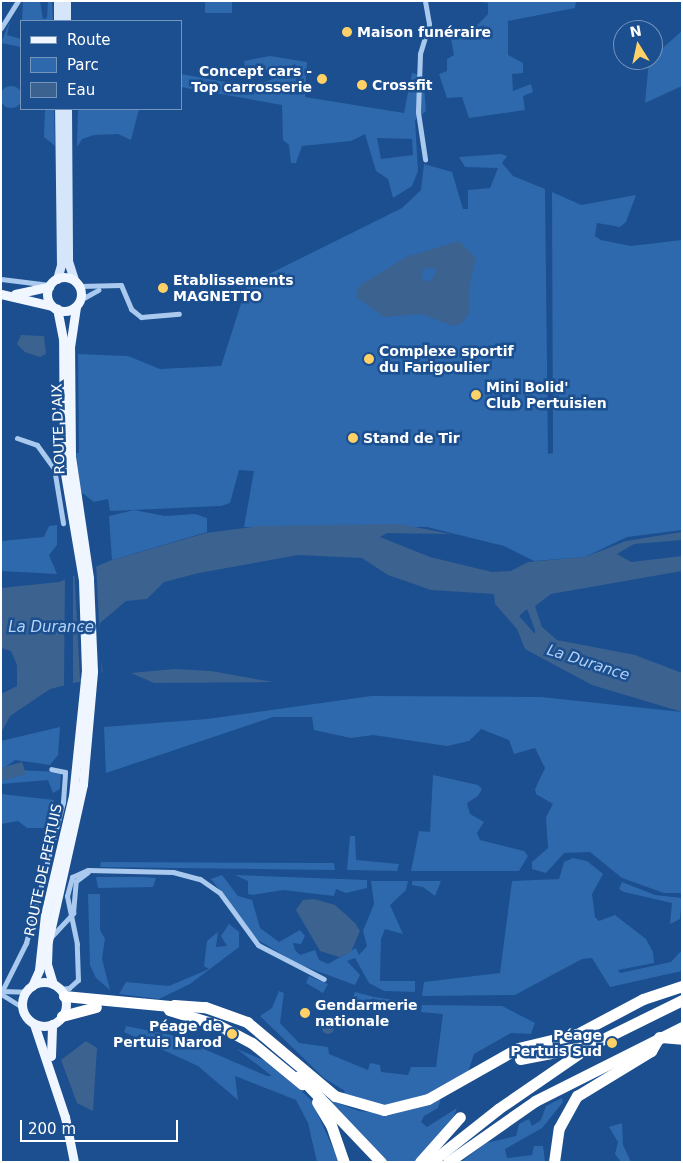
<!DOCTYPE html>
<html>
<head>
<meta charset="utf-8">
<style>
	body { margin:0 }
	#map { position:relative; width:683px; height:1163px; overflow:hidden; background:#1b4f8f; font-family:"DejaVu Sans",sans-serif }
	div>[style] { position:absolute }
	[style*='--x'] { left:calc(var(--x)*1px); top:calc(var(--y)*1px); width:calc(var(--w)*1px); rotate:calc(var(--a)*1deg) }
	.green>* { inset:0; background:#2e69ad; transform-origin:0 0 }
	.round { border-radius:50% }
	.water>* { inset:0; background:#3c6290 }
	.pier>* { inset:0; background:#1b4f8f; transform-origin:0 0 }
	.street>* { height:5px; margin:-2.5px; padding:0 2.5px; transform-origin:2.5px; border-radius:2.5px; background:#a9c9ee }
	.secondary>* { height:9px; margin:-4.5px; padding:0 4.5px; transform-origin:4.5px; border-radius:4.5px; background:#d6e6fa }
	.primary>* { height:9px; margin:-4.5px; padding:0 4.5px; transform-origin:4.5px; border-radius:4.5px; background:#f0f6ff }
	.primary>.ring { margin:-4.5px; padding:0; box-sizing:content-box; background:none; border:9px solid #f0f6ff; border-radius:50% }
	.highway>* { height:11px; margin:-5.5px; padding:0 5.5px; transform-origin:5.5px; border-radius:5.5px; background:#fff }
	.dots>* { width:14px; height:14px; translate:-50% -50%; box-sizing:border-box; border:2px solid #1b4f8f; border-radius:50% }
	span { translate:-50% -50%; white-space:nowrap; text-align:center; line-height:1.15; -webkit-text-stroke:5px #1b4f8f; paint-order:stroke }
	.poi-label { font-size:14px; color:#fff; font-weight:700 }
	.left { translate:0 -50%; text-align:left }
	.right { translate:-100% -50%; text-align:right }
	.street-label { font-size:14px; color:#fff }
	.water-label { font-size:15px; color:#b5d3f5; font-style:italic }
	.frame { position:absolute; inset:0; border:2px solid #fff; pointer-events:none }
	.legend { position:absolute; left:20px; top:20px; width:162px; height:90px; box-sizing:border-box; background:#1b4f8f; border:1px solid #7695bc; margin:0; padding:6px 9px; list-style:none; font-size:15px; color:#fff }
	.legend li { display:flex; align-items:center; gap:10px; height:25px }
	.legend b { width:25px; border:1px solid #7695bc }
	.north { position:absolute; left:613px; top:20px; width:50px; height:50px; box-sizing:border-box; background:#1b4f8f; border:1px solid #7695bc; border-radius:50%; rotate:350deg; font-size:14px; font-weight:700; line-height:20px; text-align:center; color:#fff }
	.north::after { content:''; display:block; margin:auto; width:18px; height:22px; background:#ffd166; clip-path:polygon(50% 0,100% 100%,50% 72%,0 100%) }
	.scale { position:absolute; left:20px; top:1120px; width:158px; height:22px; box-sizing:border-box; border:2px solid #fff; border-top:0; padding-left:6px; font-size:15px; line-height:18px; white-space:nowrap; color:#fff; -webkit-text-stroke:4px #1b4f8f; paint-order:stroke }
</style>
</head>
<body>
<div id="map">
	<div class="green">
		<i style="clip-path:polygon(23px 1px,40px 1px,43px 19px,47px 18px,48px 1px,52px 1px,53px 21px,22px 21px)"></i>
		<i style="left:205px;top:1px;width:27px;height:12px"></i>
		<i style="clip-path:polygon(477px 1px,576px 1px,575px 8px,508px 21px,508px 55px,523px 63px,523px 73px,512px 74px,513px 91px,531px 84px,533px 92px,523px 96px,525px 110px,469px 118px,462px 97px,447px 98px,439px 74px,447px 71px,447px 59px,454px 55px,451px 39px,467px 36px,488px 14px,488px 3px)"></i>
		<i style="clip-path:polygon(10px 21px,7px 35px,21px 39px,21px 47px,1px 43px)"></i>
		<i style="clip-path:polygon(682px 31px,682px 86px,645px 103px,649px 60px)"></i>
		<i style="clip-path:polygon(evenodd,270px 56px,307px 62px,305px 97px,404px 113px,412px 73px,423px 76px,426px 111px,415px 120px,418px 171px,412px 186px,393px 198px,388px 179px,376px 171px,365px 134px,351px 141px,302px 146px,296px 163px,291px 163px,289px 145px,283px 140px,282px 105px,181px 87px,181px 74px,253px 87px,275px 78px,275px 71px,245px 69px,244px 61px,270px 56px,377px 138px,412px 139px,413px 155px,381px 159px,377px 138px)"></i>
		<i class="round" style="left:0;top:86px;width:22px;height:22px"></i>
		<i style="clip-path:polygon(45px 109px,54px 109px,55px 146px,44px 137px)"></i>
		<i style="clip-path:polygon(78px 109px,139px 109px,131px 140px,118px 134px,94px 135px,82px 139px,77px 147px)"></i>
		<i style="clip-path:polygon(501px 154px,507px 156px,502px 163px,513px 176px,545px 189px,548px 454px,553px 453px,552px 192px,581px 205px,636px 195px,626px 222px,620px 227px,597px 223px,595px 236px,601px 240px,631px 246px,682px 240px,682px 530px,627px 537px,585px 557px,534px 561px,504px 546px,427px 527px,244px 527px,254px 471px,239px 470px,230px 503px,221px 506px,110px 511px,108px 499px,94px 502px,81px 492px,76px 453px,79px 453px,78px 354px,128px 356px,160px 369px,221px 366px,247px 285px,402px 208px,421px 190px,424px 164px,452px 172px,463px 209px,468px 209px,468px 190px,490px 188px,498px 168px,465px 167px,459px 157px)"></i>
		<i style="clip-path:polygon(134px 510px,165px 516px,195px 514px,207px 518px,207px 532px,112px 560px,109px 516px)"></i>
		<i style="clip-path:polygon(57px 525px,57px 545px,49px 555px,57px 574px,1px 571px,1px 541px,44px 537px,49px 526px)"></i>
		<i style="clip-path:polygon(371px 696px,541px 697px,682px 712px,682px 893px,664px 893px,622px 878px,590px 852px,564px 853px,546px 873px,532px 869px,532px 862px,548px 848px,546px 817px,553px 804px,536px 794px,535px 789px,545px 768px,535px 748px,514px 754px,509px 740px,481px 729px,469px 741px,447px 746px,373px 735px,351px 738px,314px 730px,312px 717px,273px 717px,106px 773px,104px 727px,207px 719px)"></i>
		<i style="clip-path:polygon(60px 727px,58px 755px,50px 765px,15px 760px,1px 770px,1px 741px)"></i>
		<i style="clip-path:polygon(16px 770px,61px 772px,60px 789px,53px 793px,48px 780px,1px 784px,1px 776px)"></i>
		<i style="clip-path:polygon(433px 775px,478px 785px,482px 789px,478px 796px,467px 803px,470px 814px,484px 822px,477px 833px,480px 840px,524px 851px,528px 856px,519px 871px,411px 871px,419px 831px,430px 832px)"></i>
		<i style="clip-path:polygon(1px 794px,54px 800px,44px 828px,27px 828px,18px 821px,1px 824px)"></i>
		<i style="clip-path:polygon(350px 836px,355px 836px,356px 860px,399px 864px,397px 871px,347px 870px)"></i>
		<i style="clip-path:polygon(573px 858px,587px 861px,603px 874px,592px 894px,595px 917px,599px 921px,615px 915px,646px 939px,653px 952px,654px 963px,618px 970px,620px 973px,671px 962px,682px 950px,682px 971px,610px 987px,592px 958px,582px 959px,515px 995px,422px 996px,424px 982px,500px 973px,512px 881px,559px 879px,564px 862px)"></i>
		<i style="clip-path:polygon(101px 862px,334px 863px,335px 870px,100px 867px)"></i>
		<i style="clip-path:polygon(222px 875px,238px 896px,252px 900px,260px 928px,279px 942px,300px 930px,305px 936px,301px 944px,293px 943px,295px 950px,300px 955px,315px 950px,319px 960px,328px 964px,356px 948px,359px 955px,367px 946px,363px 931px,374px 904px,371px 881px,408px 881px,406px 890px,390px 905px,403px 934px,385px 929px,381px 939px,380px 981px,415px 981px,415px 992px,384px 991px,369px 983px,355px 958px,347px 961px,360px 975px,355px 985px,298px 964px,258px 940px,211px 879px)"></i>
		<i style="clip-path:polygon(235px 875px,367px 880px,367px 888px,346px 893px,336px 889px,334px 896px,283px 890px,253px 895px,248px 894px,248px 881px)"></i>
		<i style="clip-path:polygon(96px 877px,142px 877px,156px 878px,153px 887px,98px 888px)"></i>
		<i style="clip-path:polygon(412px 881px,441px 881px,435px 896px,423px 887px,412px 885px)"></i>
		<i style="clip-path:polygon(622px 882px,655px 895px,682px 898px,680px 919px,670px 924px,672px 903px,624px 892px,619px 889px)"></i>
		<i style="clip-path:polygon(88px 894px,100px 894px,100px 930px,105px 939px,102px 959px,110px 990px,96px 978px,90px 965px)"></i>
		<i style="clip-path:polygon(229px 924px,239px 932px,239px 947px,190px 984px,159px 999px,119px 994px,126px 982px,169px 986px,209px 969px,204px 966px,207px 941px,218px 932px,216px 947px,227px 946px,221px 936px)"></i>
		<i style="clip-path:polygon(309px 976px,328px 984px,323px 993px,306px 983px)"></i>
		<i style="clip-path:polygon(279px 991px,284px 993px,280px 1023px,299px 1043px,328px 1047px,329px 1054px,368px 1070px,370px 1063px,380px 1065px,381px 1072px,408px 1075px,411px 1067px,436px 1067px,443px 1014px,421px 1012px,422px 1005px,502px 1006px,535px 1023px,531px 1034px,511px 1033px,474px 1054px,468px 1072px,435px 1092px,382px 1106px,343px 1095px,345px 1091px,324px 1078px,260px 1016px,272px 1008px)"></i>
		<i style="clip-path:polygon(355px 992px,374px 997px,407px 1002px,406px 1006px,391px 1004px,389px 1010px,374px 1007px,374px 1003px,352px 1000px)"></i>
		<i style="clip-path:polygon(126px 1026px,171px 1035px,267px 1076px,272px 1076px,237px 1049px,275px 1065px,312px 1101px,339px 1162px,317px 1162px,308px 1123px,296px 1100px,235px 1076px,238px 1100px,198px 1066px,124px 1032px)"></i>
		<i style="clip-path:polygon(441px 1098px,438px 1108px,424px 1116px,421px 1122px,427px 1127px,457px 1108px,452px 1121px,415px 1162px,388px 1162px,327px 1099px,359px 1111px,393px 1114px)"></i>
		<i style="clip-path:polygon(562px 1098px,563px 1102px,542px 1128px,505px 1149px,507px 1158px,532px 1155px,534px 1146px,543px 1146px,545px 1162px,461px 1162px,486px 1143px,516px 1136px,519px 1124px,529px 1119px,532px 1126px,541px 1120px,546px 1106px)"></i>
		<i style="clip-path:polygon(622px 1123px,623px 1145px,631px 1162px,621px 1162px,615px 1154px,618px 1142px,609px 1127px)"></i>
	</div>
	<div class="water">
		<i style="clip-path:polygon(evenodd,459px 241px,476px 258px,469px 288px,470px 312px,462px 323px,453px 326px,421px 314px,384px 317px,356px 297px,359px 286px,406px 257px,459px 241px,423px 268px,437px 269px,431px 281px,422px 280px,423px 268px)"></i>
		<i style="clip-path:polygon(21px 335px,44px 336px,46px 354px,40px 357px,25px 352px,17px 344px)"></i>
		<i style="clip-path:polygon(evenodd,399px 524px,451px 534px,387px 533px,380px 537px,430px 557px,492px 572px,511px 571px,528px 562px,585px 557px,626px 541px,682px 532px,682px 540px,634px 544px,617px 554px,631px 562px,682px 556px,682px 571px,551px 594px,535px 606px,542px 627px,557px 640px,635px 655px,682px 673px,682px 712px,592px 685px,525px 649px,517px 629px,495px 604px,494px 594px,431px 590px,388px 575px,362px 558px,298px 555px,199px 573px,164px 582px,147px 599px,126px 601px,100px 623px,98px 646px,103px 671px,99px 677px,50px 689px,10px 716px,1px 733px,1px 694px,17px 686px,17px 665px,11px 651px,1px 648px,1px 588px,59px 582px,112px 560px,206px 533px,259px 526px,399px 524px,527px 609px,535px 630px,535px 634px,519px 616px,527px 609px)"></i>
		<i style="clip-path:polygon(174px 669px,211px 671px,273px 682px,154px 683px,131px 673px)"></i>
		<i style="clip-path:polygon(22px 762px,26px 774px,1px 781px,1px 768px)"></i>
		<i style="clip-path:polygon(314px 899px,335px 905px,355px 923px,360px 931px,351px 952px,339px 957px,320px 951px,296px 910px,303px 900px)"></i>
		<i class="round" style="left:322px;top:1022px;width:12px;height:12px"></i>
		<i style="clip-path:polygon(86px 1041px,97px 1048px,93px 1111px,77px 1103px,61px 1060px)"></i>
	</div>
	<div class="pier">
		<i style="left:96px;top:564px;width:114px;height:22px;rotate:87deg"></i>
		<i style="clip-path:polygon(73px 573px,73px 685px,64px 687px,65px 576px)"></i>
	</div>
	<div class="street">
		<i style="--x:425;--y:1;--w:23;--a:80"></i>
		<i style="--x:429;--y:24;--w:31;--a:107"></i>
		<i style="--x:420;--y:54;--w:58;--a:92"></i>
		<i style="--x:418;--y:112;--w:48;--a:81.5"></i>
		<i style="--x:1;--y:28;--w:32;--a:-58"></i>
		<i style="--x:1;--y:279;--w:49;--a:7"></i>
		<i style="--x:79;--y:286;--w:42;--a:-1.4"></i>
		<i style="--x:121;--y:285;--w:26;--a:67"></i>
		<i style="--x:131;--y:309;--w:13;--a:39"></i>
		<i style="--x:141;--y:317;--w:38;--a:-5"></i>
		<i style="--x:80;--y:300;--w:21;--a:-29"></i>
		<i style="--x:17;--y:438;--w:21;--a:19"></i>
		<i style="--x:37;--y:445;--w:29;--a:54"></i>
		<i style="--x:54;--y:468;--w:56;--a:80.7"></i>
		<i style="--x:51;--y:937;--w:33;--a:-47"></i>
		<i style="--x:73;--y:913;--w:32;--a:-85"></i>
		<i style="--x:76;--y:881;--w:15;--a:-37"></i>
		<i style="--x:60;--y:989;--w:9;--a:-6"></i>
		<i style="--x:69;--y:988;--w:12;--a:-42"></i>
		<i style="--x:78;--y:980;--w:36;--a:-92"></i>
		<i style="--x:77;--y:944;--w:49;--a:-101.8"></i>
		<i style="--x:67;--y:896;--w:20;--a:-75"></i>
		<i style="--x:72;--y:877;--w:17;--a:-24"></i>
		<i style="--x:88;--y:870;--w:85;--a:1.3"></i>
		<i style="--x:173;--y:872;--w:28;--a:15"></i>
		<i style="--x:200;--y:879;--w:24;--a:35"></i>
		<i style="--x:220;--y:893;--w:64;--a:53.8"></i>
		<i style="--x:258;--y:945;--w:74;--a:27.3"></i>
		<i style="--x:1;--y:991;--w:25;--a:2"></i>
		<i style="--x:2;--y:991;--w:54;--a:-63.4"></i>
		<i style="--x:26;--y:943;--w:146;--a:-75.3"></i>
		<i style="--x:63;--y:802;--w:30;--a:-86"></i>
		<i style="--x:65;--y:772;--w:14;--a:-168"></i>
		<i style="--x:1;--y:994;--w:25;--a:32"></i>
	</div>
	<div class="secondary">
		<i style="--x:58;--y:1;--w:20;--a:90"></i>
		<i style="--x:66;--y:1;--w:20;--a:90"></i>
		<i style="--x:67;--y:109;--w:152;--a:89.6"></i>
		<i style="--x:68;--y:261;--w:20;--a:72"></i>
		<i style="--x:57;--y:279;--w:15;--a:-74"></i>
		<i style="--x:61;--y:265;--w:156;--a:-90.7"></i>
	</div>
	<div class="primary">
		<i class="ring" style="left:47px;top:277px;width:25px;height:25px"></i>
		<i style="--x:1;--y:294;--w:52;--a:13.2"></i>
		<i style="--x:15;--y:294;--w:35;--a:-12"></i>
		<i class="ring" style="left:22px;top:982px;width:35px;height:35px"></i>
		<i style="--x:53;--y:984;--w:21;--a:-107"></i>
		<i style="--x:47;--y:964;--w:23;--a:-88"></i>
		<i style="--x:48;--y:941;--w:161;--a:-77.4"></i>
		<i style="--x:83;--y:784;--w:113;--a:-84.9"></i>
		<i style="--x:93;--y:671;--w:93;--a:-92.5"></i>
		<i style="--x:89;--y:578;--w:123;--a:-98.4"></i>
		<i style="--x:71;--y:456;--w:109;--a:-90.5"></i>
		<i style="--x:70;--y:347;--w:40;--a:-81.5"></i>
		<i style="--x:32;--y:986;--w:17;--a:-66"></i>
		<i style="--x:39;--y:970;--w:55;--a:-83.8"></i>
		<i style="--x:45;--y:915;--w:122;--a:-76.8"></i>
		<i style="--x:73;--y:796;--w:126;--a:-84.1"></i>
		<i style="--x:86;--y:671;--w:91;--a:-91.9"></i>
		<i style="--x:83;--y:580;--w:114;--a:-99.6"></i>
		<i style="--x:64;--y:468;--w:129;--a:-90.4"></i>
		<i style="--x:63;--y:339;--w:31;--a:-101"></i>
		<i style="--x:34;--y:1024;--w:98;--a:71.6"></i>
		<i style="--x:65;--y:1117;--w:46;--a:78.7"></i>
		<i style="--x:51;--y:1056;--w:32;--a:-88"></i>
	</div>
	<div class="highway">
		<i style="--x:64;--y:996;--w:117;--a:5.4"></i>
		<i style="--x:174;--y:1005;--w:31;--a:4"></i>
		<i style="--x:205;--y:1007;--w:45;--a:19.7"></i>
		<i style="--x:247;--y:1022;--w:115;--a:40.1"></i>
		<i style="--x:335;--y:1096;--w:51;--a:15.9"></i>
		<i style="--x:384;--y:1110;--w:45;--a:-14"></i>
		<i style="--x:428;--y:1099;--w:103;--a:-29.5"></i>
		<i style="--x:518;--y:1048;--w:61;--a:-13.3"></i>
		<i style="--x:577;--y:1034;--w:75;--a:-27.9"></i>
		<i style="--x:643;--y:999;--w:41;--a:-18.4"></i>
		<i style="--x:169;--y:1010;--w:51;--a:17"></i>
		<i style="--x:218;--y:1025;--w:38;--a:28"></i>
		<i style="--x:252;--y:1043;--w:65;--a:39.4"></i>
		<i style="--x:62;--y:1016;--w:35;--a:-15"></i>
		<i style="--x:661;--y:1037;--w:21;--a:5"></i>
		<i style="--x:520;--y:1059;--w:68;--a:-11"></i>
		<i style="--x:299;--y:1076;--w:119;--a:46.4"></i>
		<i style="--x:317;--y:1102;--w:27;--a:59"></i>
		<i style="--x:331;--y:1125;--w:39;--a:71"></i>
		<i style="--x:420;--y:1162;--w:60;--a:-48.4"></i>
		<i style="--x:431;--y:1162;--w:85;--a:-38.3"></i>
		<i style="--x:498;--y:1109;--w:113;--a:-34.5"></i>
		<i style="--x:591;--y:1045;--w:102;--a:-26.3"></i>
		<i style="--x:448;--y:1162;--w:106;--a:-35"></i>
		<i style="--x:535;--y:1101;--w:165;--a:-26.7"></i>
		<i style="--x:554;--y:1162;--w:34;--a:-82"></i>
		<i style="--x:559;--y:1128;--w:37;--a:-61"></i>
		<i style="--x:577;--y:1096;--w:87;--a:-31.3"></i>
		<i style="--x:651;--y:1051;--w:16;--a:-60"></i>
	</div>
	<div class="dots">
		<i style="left:347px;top:32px;background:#ffd166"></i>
		<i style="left:322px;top:79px;background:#ffd166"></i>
		<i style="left:362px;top:85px;background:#ffd166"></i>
		<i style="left:163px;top:288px;background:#ffd166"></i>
		<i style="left:369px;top:359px;background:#ffd166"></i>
		<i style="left:476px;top:395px;background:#ffd166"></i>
		<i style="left:353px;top:438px;background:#ffd166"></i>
		<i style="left:305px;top:1013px;background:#ffd166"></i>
		<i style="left:232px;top:1034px;background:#ffd166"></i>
		<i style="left:612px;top:1043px;background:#ffd166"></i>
	</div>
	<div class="poi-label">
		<span class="left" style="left:357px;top:32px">Maison funéraire</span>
		<span class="right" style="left:312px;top:79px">Concept cars -<br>Top carrosserie</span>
		<span class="left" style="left:372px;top:85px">Crossfit</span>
		<span class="left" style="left:173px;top:288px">Etablissements<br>MAGNETTO</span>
		<span class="left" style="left:379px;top:359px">Complexe sportif<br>du Farigoulier</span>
		<span class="left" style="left:486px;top:395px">Mini Bolid'<br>Club Pertuisien</span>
		<span class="left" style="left:363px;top:438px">Stand de Tir</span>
		<span class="left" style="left:315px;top:1013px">Gendarmerie<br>nationale</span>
		<span class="right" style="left:222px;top:1034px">Péage de<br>Pertuis Narod</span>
		<span class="right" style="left:602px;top:1043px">Péage<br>Pertuis Sud</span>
	</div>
	<div class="street-label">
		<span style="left:58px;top:429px;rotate:-92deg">ROUTE D'AIX</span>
		<span style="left:43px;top:870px;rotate:-78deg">ROUTE DE PERTUIS</span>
	</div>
	<div class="water-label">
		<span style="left:51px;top:628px">La Durance</span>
		<span style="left:588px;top:663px;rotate:18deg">La Durance</span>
	</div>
	<div class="frame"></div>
	<ul class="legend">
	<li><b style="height:6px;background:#f0f6ff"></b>Route</li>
	<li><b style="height:14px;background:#2e69ad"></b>Parc</li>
	<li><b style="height:14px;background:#3c6290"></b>Eau</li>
	</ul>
	<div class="north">N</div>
	<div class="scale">200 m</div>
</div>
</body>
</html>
